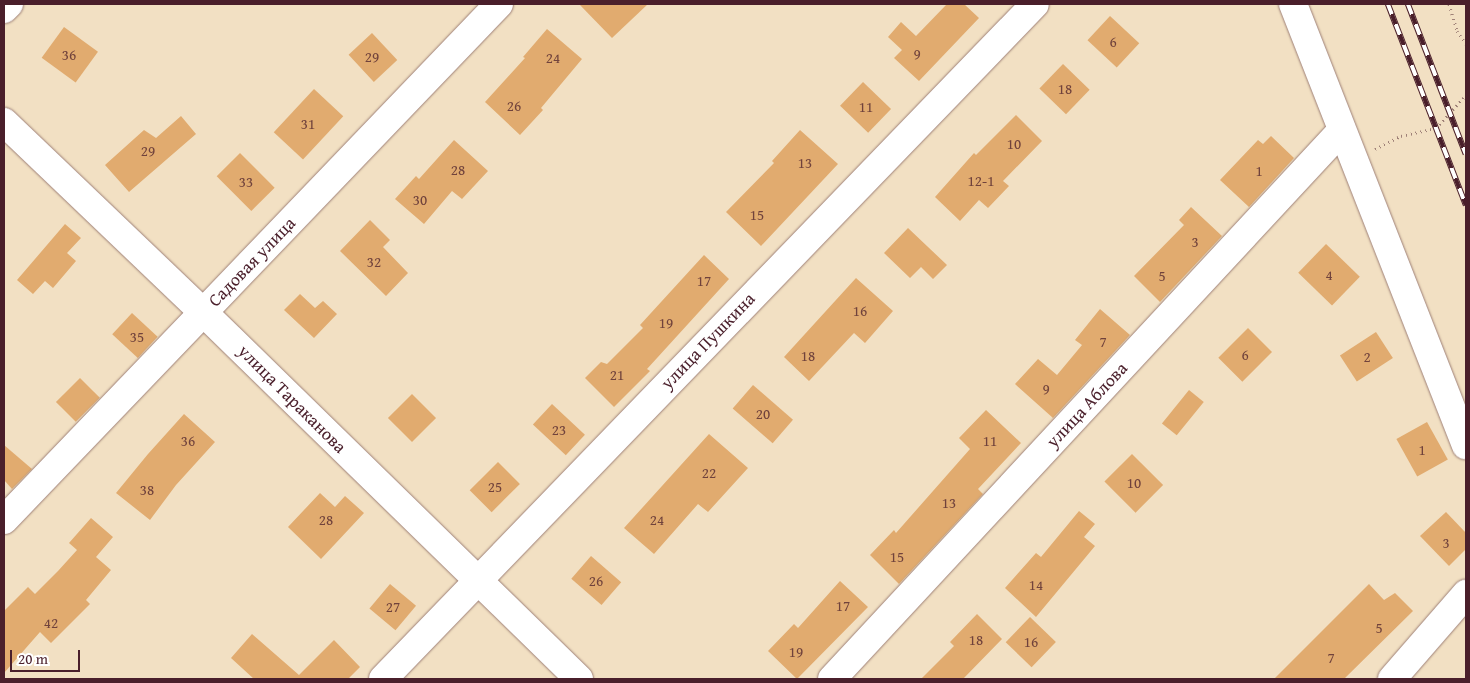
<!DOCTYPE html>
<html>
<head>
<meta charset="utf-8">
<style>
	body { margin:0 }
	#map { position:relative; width:1470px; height:683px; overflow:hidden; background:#f2e0c3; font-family:"Gentium Book Plus",serif }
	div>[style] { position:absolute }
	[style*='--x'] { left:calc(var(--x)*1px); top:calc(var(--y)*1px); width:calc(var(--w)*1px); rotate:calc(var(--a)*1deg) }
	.building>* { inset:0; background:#e1ab6f; transform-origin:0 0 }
	.path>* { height:3px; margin-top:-1.5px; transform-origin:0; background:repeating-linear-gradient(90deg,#9e8077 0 1px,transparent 0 5px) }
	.roads { filter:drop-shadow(0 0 1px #9e8077) drop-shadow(0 0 1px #9e8077) }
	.street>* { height:28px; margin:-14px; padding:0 14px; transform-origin:14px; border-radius:14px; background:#fff }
	.rail>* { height:5.5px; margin-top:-2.75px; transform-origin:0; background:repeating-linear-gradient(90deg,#fff 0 11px,#4a1f2b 0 22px); box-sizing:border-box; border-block:1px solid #4a1f2b }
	span { translate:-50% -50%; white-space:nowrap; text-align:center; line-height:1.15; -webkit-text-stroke:5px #fff; paint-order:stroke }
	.number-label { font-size:15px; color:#70423c }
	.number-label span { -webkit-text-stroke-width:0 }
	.street-label { font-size:18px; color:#4a1f2b }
	.frame { position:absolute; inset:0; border:5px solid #4a1f2b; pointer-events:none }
	.scale { position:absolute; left:10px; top:650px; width:70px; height:22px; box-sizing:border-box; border:2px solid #4a1f2b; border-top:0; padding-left:6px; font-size:15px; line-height:18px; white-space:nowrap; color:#4a1f2b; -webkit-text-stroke:4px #fff; paint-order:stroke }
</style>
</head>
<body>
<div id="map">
	<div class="building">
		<i style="clip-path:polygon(579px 4px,648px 4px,612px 38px)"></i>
		<i style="clip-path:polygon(947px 4px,964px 4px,979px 18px,919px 81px,894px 58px,902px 50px,888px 37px,901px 22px,916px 36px)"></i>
		<i style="left:1110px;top:16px;width:40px;height:33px;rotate:43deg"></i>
		<i style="left:64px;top:27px;width:42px;height:38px;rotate:36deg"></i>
		<i style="clip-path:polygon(547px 29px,582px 59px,541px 108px,543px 110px,520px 135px,485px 102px,525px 58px,523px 57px)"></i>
		<i style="left:372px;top:33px;width:37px;height:32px;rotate:47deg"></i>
		<i style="left:1063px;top:64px;width:37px;height:34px;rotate:44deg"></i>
		<i style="left:863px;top:82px;width:39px;height:33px;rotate:44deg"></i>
		<i style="left:314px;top:89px;width:40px;height:59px;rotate:43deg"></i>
		<i style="clip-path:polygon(1016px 115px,1042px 141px,1003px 181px,1009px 186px,988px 208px,979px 200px,960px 221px,935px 197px,974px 153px,976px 155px)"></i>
		<i style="clip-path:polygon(181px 116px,196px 134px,129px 192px,105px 165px,144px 130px,156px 138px)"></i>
		<i style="clip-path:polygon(800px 130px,838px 164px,761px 246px,726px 212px,774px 163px,772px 161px)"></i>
		<i style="clip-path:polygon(1271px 136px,1294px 158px,1249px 207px,1220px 180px,1258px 140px,1263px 144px)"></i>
		<i style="clip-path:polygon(454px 140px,488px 171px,462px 199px,452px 191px,424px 224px,395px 199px,416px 176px,419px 179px)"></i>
		<i style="left:240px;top:153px;width:49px;height:33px;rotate:45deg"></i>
		<i style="clip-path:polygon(1191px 207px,1222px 236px,1160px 302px,1134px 276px,1184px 225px,1179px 220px)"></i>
		<i style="clip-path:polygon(370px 220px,390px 240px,383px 247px,408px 273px,386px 296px,340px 251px)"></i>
		<i style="clip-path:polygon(65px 224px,81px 238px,67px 253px,76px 261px,53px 288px,45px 281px,33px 294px,17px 280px)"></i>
		<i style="clip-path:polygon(908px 228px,947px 265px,933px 279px,921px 267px,910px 278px,884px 253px)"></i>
		<i style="left:1326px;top:244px;width:47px;height:40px;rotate:44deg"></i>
		<i style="clip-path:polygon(704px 255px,729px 279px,647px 369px,650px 371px,614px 407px,585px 378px,601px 362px,607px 364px,643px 328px,640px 325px)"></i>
		<i style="clip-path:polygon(856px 278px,893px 311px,865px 343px,854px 333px,809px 381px,784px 357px)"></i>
		<i style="clip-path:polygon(300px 294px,315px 308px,323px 301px,337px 314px,314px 338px,284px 310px)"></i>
		<i style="clip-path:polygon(1100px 309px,1130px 335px,1053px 418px,1015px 384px,1038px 359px,1057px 375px,1082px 345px,1075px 340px)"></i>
		<i style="left:132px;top:313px;width:35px;height:29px;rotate:43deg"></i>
		<i style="left:1248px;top:328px;width:34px;height:42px;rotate:45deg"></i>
		<i style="left:1376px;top:332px;width:31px;height:43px;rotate:57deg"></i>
		<i style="left:80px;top:378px;width:28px;height:34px;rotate:45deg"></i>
		<i style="left:753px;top:385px;width:53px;height:31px;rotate:41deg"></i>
		<i style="left:1189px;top:390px;width:19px;height:43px;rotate:39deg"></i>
		<i style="left:412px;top:394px;width:34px;height:34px;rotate:45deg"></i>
		<i style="left:552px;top:404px;width:45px;height:28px;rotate:43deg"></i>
		<i style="clip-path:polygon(986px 410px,1021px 443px,978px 489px,983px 494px,899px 584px,870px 555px,894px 530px,896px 533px,970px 449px,959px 438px)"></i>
		<i style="clip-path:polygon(184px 414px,215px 442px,176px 485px,150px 520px,116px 493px,148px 454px)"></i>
		<i style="left:1427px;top:422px;width:43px;height:35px;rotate:61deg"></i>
		<i style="clip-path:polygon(709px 434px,748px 468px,708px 512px,698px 504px,654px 554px,624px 528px)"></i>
		<i style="clip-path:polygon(4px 445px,32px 469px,12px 489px,4px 480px)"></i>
		<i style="left:1132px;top:454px;width:44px;height:39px;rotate:45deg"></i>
		<i style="left:498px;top:462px;width:31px;height:40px;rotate:45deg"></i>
		<i style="clip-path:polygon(320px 493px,335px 507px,345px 496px,364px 513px,321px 559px,288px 527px)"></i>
		<i style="clip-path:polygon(1079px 511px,1095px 524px,1084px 537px,1095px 546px,1036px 617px,1005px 588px,1036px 553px,1041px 557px)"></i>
		<i style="clip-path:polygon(1446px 512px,1466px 533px,1466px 549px,1449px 566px,1420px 536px)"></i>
		<i style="clip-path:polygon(91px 518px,113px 537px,96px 557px,111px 570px,86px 600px,90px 604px,51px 643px,40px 632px,4px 673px,4px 611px,28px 587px,35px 594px,58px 571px,77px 550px,69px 543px)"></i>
		<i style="left:591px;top:556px;width:40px;height:30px;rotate:41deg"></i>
		<i style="clip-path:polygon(840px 581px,868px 607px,797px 679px,768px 651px,794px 624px,798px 628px)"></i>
		<i style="left:390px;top:584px;width:34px;height:32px;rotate:40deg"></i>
		<i style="clip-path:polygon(1369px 584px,1384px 600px,1395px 593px,1413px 611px,1344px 679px,1274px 679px)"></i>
		<i style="clip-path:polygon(977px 614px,1002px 639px,963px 679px,921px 679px,954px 646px,950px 642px)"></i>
		<i style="left:1030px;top:617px;width:36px;height:35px;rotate:44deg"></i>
		<i style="clip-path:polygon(252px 634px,299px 675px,334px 640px,360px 667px,348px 679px,254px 679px,231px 658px)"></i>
	</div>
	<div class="path">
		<i style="--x:1449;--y:4;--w:28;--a:73"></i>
		<i style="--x:1457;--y:31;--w:16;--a:55"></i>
		<i style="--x:1375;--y:149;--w:29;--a:-27"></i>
		<i style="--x:1401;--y:136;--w:36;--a:-13"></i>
		<i style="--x:1436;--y:128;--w:45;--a:-47.7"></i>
	</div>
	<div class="roads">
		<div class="street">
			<i style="--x:1293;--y:4;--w:474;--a:68.6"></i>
			<i style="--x:4;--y:9;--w:7;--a:-45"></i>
			<i style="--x:4;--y:122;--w:277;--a:43.7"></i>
			<i style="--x:204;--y:313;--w:524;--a:44.3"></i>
			<i style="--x:4;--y:520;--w:715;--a:-46.19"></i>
			<i style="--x:383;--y:679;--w:938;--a:-45.99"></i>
			<i style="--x:832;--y:679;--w:748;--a:-47.11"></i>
			<i style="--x:1392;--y:679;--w:113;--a:-49"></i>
		</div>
	</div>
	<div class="rail">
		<i style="--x:1388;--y:4;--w:216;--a:68.8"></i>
		<i style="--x:1408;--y:4;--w:161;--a:68.9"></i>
	</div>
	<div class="number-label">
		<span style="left:1113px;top:42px">6</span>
		<span style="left:917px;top:54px">9</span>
		<span style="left:69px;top:55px">36</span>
		<span style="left:372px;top:57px">29</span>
		<span style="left:553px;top:58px">24</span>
		<span style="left:1065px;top:89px">18</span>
		<span style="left:514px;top:106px">26</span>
		<span style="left:866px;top:107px">11</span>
		<span style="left:308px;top:124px">31</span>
		<span style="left:1014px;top:144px">10</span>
		<span style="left:148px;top:151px">29</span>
		<span style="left:805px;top:163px">13</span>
		<span style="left:458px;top:170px">28</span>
		<span style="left:1259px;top:171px">1</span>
		<span style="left:981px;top:181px">12-1</span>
		<span style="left:246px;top:182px">33</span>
		<span style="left:420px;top:200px">30</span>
		<span style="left:757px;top:215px">15</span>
		<span style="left:1195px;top:242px">3</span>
		<span style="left:374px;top:262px">32</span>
		<span style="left:1329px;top:275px">4</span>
		<span style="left:1162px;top:276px">5</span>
		<span style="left:704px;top:281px">17</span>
		<span style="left:860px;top:311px">16</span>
		<span style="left:666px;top:323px">19</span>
		<span style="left:137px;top:337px">35</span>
		<span style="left:1103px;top:342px">7</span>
		<span style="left:1245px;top:355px">6</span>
		<span style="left:808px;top:356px">18</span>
		<span style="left:1367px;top:357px">2</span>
		<span style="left:617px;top:375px">21</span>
		<span style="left:1046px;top:389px">9</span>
		<span style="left:763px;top:414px">20</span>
		<span style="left:559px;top:430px">23</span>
		<span style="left:188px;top:441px">36</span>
		<span style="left:990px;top:441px">11</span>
		<span style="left:1422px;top:450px">1</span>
		<span style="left:709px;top:473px">22</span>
		<span style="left:1134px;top:483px">10</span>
		<span style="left:495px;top:487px">25</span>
		<span style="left:147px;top:490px">38</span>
		<span style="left:949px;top:503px">13</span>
		<span style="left:326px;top:520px">28</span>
		<span style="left:657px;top:520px">24</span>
		<span style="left:1446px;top:543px">3</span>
		<span style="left:897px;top:557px">15</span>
		<span style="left:596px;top:581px">26</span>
		<span style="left:1036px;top:585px">14</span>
		<span style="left:843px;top:606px">17</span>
		<span style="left:393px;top:607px">27</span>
		<span style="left:51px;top:623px">42</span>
		<span style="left:1379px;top:628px">5</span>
		<span style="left:976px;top:640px">18</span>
		<span style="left:1031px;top:642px">16</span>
		<span style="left:796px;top:652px">19</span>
		<span style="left:1331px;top:658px">7</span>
	</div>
	<div class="street-label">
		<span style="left:252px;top:262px;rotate:-46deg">Садовая улица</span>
		<span style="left:708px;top:341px;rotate:-46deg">улица Пушкина</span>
		<span style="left:292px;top:399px;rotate:45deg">улица Тараканова</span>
		<span style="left:1087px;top:405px;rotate:-47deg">улица Аблова</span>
	</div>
	<div class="frame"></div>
	<div class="scale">20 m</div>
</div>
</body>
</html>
